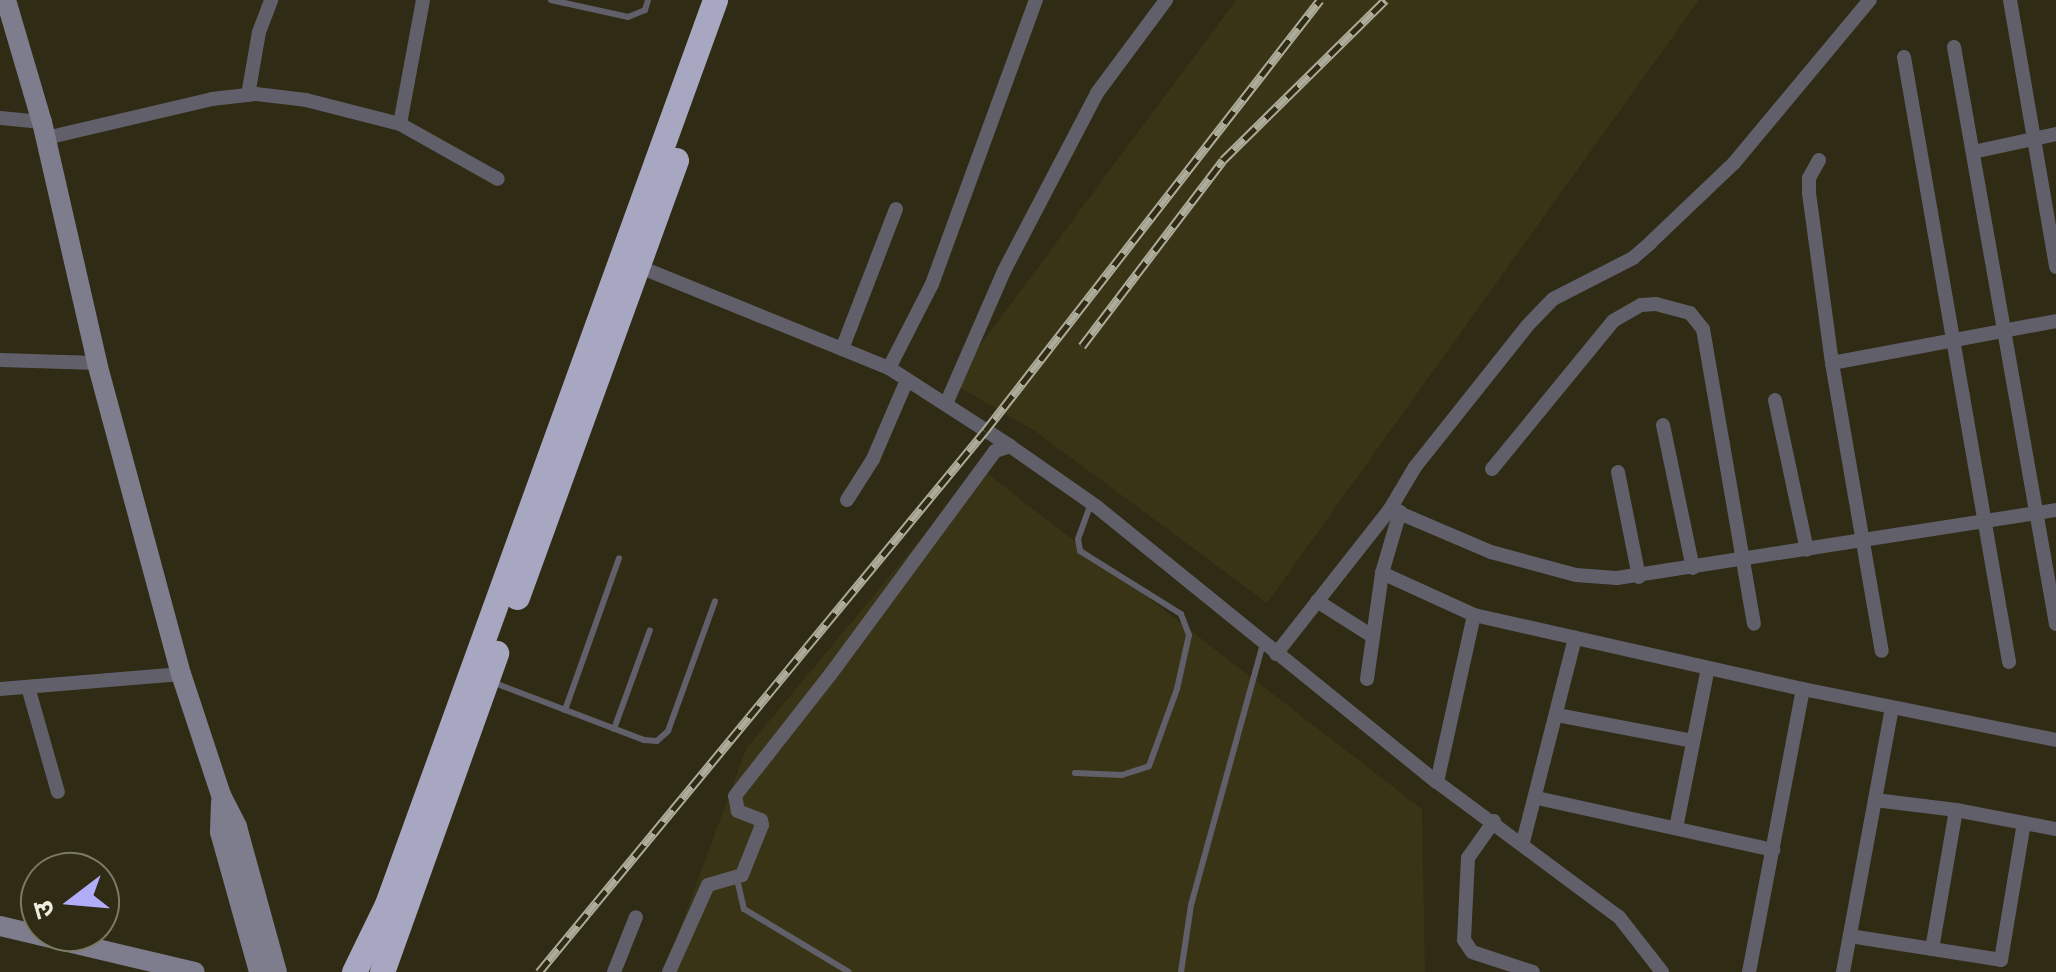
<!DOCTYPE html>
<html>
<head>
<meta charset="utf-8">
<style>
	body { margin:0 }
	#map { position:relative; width:2056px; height:972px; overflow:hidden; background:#2f2b14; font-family:Merriweather,"Noto Sans Devanagari",serif }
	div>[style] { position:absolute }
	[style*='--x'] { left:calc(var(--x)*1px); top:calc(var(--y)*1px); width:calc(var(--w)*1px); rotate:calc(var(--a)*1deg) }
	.built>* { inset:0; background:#393416 }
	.lane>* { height:6px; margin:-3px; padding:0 3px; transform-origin:3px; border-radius:3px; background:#605f6a }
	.street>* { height:14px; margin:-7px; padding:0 7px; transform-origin:7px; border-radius:7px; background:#605f6a }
	.secondary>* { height:20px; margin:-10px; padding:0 10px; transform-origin:10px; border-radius:10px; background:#7d7d8d }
	.highway>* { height:25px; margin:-12.5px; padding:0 12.5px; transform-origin:12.5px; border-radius:12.5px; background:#a8a7c2 }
	.rail>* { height:9px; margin-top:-4.5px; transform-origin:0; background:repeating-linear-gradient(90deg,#2f2b14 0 15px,#adab99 0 30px); box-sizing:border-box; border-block:2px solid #adab99 }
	span { translate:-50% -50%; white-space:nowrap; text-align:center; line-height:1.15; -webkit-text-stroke:9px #2f2b14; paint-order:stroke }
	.north { position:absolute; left:20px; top:852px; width:100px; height:100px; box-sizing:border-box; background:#2f2b14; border:2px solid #7c7965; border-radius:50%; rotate:254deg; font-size:28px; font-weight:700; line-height:40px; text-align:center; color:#efeddf }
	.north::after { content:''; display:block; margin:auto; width:35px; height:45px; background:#b2adf9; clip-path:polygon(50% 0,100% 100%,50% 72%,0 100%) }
</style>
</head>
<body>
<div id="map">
	<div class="built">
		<i style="clip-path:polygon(1236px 0,1699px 0,1267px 603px,1035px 431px,952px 383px)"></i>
		<i style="clip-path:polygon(980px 468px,1422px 809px,1425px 972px,664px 972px,746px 749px)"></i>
	</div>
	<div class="lane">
		<i style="--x:551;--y:0;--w:79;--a:12.4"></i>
		<i style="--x:628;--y:17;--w:18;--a:-22"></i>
		<i style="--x:645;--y:10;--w:10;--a:-73"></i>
		<i style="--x:492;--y:682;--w:163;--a:20.9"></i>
		<i style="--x:644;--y:740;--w:13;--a:4"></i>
		<i style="--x:657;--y:741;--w:15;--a:-42"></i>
		<i style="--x:668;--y:731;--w:138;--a:-70.1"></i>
		<i style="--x:565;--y:710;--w:161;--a:-70.4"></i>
		<i style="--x:614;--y:729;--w:105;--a:-70"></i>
		<i style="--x:1075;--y:773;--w:47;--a:2.4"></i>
		<i style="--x:1122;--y:775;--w:28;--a:-18"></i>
		<i style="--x:1149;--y:766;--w:82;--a:-70"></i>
		<i style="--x:1177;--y:689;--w:55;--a:-77.5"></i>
		<i style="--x:1189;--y:635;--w:22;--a:-111"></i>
		<i style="--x:1181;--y:614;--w:119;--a:-148"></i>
		<i style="--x:1080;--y:551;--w:12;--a:-99"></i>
		<i style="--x:1078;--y:539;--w:38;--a:-70"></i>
		<i style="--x:737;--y:879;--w:31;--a:77"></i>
		<i style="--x:744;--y:909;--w:122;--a:31"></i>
		<i style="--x:1181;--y:972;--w:68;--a:-81.5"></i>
		<i style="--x:1191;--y:905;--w:271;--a:-74.6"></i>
	</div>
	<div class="street">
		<i style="--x:2010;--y:0;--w:271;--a:80.2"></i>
		<i style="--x:1954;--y:47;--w:586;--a:79.98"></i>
		<i style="--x:1904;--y:57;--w:614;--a:80.15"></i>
		<i style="--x:248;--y:95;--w:64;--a:-80.1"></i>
		<i style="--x:259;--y:32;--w:34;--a:-69"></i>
		<i style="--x:0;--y:118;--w:42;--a:5.4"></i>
		<i style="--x:400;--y:124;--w:126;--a:-79.5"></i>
		<i style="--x:46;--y:138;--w:171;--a:-13.2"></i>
		<i style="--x:212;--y:99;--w:44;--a:-6.5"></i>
		<i style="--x:256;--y:94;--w:50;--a:6.8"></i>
		<i style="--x:306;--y:100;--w:97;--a:14.3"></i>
		<i style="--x:400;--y:124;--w:112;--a:29.3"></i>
		<i style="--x:1973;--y:152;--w:85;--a:-12.2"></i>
		<i style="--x:1819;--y:160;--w:21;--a:119"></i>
		<i style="--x:1809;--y:178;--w:15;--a:90"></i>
		<i style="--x:1809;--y:193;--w:172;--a:82.3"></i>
		<i style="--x:1832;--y:363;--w:292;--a:80.2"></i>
		<i style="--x:635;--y:265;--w:274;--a:22.1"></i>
		<i style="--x:889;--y:368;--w:144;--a:32.8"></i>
		<i style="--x:1010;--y:446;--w:106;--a:35"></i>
		<i style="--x:1097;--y:507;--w:437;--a:39"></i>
		<i style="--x:1437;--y:782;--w:227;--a:36.6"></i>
		<i style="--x:1619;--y:917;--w:70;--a:52"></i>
		<i style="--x:842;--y:349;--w:150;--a:-68.9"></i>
		<i style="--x:0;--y:360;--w:97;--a:1.8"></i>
		<i style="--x:1832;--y:363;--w:228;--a:-10.6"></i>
		<i style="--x:889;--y:368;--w:94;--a:-62.9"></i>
		<i style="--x:932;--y:284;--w:302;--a:-69.9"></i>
		<i style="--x:1775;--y:400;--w:153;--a:78"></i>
		<i style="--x:946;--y:404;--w:145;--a:-66.4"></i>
		<i style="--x:1004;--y:271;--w:201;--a:-62.4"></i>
		<i style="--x:1097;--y:93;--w:116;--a:-53.4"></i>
		<i style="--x:1663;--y:425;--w:146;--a:78.2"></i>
		<i style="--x:1492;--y:469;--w:191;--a:-50.7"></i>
		<i style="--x:1613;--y:321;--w:32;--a:-30"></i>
		<i style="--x:1641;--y:305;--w:15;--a:-4"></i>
		<i style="--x:1656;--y:304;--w:35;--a:15"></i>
		<i style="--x:1690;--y:313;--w:21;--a:51"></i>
		<i style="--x:1703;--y:329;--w:299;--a:80.2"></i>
		<i style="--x:1618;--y:472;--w:107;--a:78.7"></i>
		<i style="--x:847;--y:500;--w:49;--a:-57.6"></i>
		<i style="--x:873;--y:459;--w:86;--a:-66.7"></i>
		<i style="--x:1390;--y:509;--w:49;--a:-59.2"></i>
		<i style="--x:1415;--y:467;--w:180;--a:-51.5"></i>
		<i style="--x:1527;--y:326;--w:37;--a:-46"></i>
		<i style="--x:1553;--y:299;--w:90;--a:-27.1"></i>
		<i style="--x:1633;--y:258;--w:23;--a:-41"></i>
		<i style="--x:1650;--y:243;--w:116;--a:-43.6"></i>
		<i style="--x:1734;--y:163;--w:212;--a:-50.2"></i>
		<i style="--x:1382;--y:573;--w:101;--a:24.5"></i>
		<i style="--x:1474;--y:615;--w:337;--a:12.7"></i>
		<i style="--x:1803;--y:689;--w:258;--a:11.4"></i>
		<i style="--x:1317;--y:601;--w:65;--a:32.5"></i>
		<i style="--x:1276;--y:654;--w:184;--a:-51.8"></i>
		<i style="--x:1390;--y:509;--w:110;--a:23.1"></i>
		<i style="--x:1491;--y:552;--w:88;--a:15.1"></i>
		<i style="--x:1576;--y:575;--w:41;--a:4.2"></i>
		<i style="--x:1617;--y:578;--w:444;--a:-8.8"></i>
		<i style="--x:1367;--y:679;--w:107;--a:-81.9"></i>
		<i style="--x:1382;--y:573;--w:64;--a:-73.6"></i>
		<i style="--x:28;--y:687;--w:109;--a:74.1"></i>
		<i style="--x:0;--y:689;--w:182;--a:-4.7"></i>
		<i style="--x:1557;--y:715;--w:138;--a:10.8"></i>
		<i style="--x:1437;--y:782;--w:171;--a:-77.5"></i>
		<i style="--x:1537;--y:798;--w:242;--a:12.4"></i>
		<i style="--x:1875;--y:800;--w:82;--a:7"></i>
		<i style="--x:1494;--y:821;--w:45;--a:125.1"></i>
		<i style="--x:1468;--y:858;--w:82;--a:92.8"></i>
		<i style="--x:1464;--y:940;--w:14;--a:56"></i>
		<i style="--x:1472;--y:952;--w:64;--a:18.2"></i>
		<i style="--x:1676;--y:828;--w:163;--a:-78.7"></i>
		<i style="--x:1523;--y:842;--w:211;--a:-75.7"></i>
		<i style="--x:1850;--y:936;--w:153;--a:9"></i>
		<i style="--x:2001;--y:960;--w:139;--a:-80.5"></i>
		<i style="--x:1932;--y:949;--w:141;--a:-80.2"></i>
		<i style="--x:1956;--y:810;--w:102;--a:10.8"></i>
		<i style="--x:614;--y:972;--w:59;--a:-68.2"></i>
		<i style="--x:669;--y:972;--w:95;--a:-65.9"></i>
		<i style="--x:708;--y:885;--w:35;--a:-16"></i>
		<i style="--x:742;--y:875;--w:54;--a:-68.2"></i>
		<i style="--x:762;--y:825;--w:5;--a:-101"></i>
		<i style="--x:761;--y:820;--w:25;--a:-159"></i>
		<i style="--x:738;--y:811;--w:15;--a:-101"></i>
		<i style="--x:735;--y:796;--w:154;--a:-51.9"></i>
		<i style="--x:830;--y:675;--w:278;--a:-53.6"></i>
		<i style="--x:995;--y:451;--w:16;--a:-18"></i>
		<i style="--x:1749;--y:972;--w:288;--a:-79.2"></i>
		<i style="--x:1843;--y:972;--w:269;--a:-79.5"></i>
	</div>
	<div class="secondary">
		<i style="--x:6;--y:0;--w:127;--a:73.6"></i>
		<i style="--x:42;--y:122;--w:247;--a:77.1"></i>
		<i style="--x:97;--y:363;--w:322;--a:74.9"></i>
		<i style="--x:181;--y:674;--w:127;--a:71.7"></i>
		<i style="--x:221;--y:795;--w:36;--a:63"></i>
		<i style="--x:237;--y:827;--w:150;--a:74.6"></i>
		<i style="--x:221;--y:802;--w:30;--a:92"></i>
		<i style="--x:220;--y:832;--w:145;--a:74.4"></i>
		<i style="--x:0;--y:926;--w:200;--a:13.3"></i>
	</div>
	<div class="highway">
		<i style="--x:517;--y:597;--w:465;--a:-70"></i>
		<i style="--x:354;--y:972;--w:76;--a:-64.1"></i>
		<i style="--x:387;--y:904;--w:962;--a:-70.06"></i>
		<i style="--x:382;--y:972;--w:339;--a:-70.3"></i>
	</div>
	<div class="rail">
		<i style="--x:1082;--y:346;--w:233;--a:-52.8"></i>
		<i style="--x:1223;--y:160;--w:228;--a:-44.6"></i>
		<i style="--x:539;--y:972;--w:701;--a:-50.5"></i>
		<i style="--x:985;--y:431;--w:546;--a:-52.14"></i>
	</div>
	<div class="north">उ</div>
</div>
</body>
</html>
